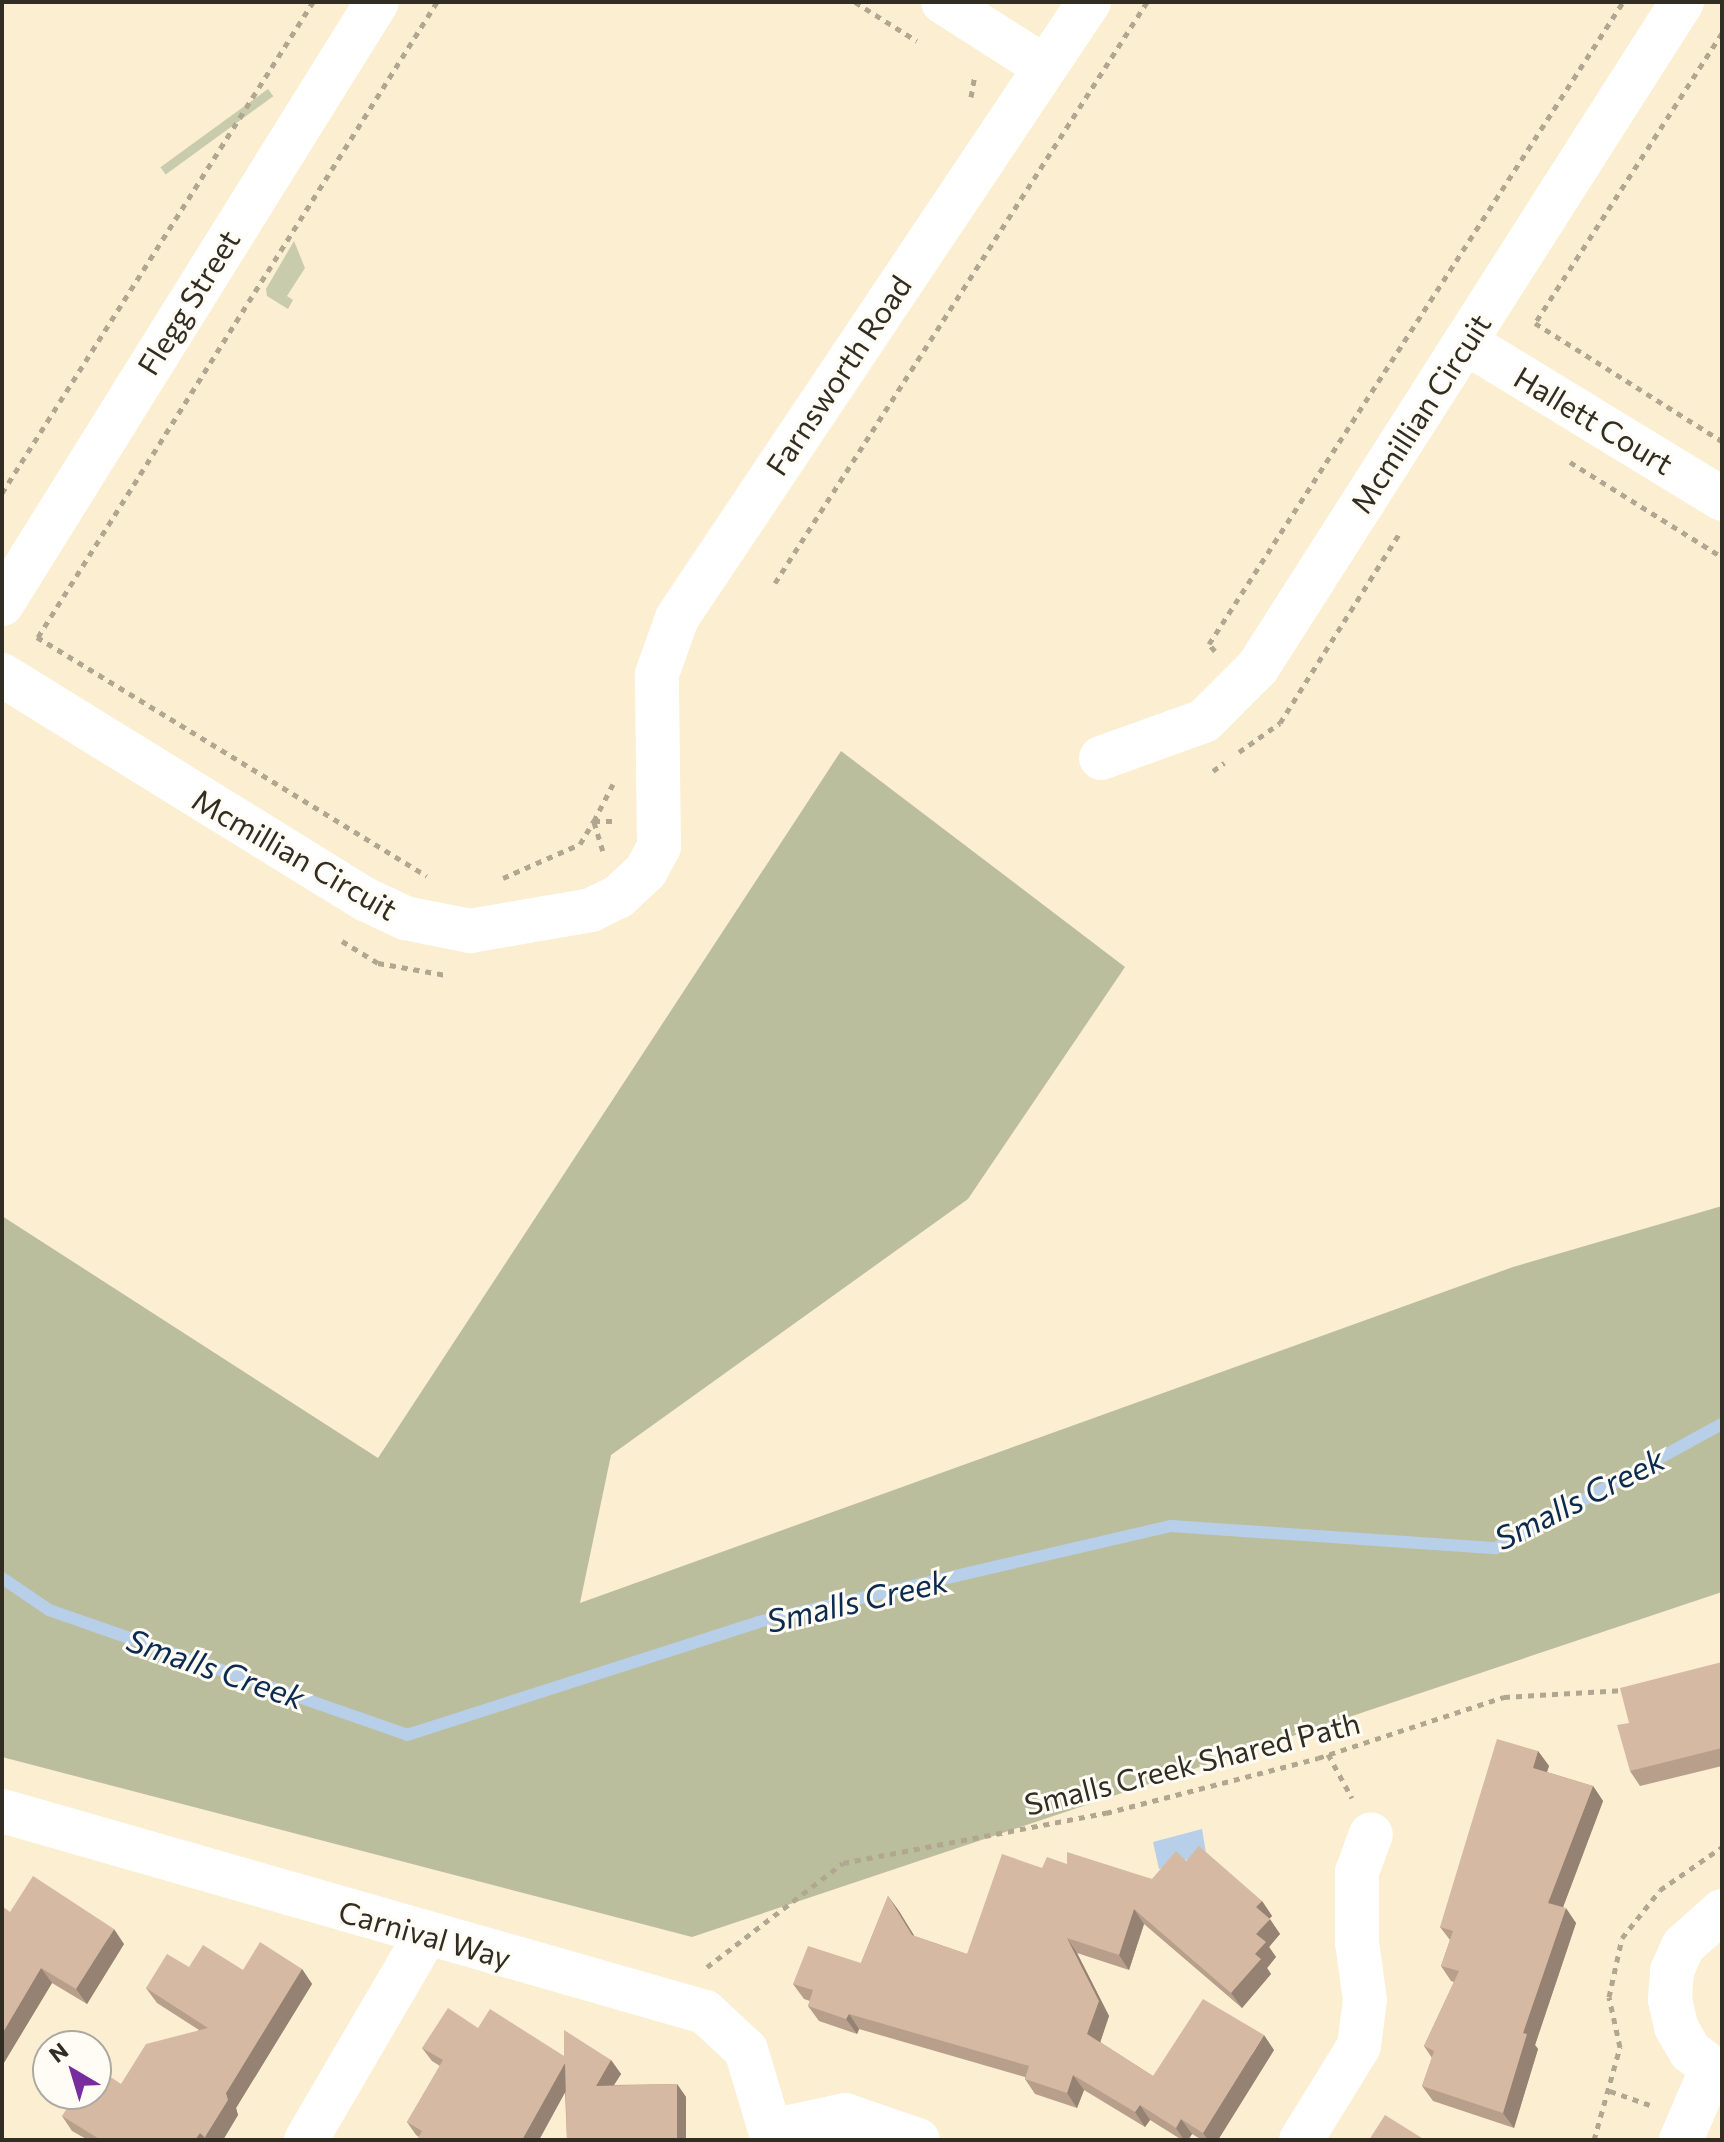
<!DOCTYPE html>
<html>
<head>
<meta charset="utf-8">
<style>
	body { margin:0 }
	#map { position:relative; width:1724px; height:2142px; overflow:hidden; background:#fbeed1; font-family:Commissioner,sans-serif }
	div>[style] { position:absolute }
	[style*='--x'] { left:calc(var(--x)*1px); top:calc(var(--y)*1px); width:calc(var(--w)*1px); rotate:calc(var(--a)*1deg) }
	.green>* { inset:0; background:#c8cbac; transform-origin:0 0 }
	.forest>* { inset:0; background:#bbbe9d }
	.water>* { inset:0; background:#b8cfea }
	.stream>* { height:12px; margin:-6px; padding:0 6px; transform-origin:6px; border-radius:6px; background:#b8cfea }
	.path>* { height:5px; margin-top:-2.5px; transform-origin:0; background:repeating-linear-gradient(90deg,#b1a791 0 6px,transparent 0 12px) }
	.street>* { height:44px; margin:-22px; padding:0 22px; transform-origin:22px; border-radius:22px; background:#fff }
	.secondary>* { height:44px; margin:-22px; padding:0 22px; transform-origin:22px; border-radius:22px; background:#fff }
	.wall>* { inset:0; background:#b89f8c }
	.shaded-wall>* { inset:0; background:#968272 }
	.building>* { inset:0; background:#d6b9a3 }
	span { translate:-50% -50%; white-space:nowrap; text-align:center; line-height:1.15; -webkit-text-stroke:6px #fffcf6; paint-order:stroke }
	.street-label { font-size:30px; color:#322d22 }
	.water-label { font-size:32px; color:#0a2b4f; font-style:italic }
	.frame { position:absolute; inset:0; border:4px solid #322d22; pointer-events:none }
	.north { position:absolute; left:32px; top:2030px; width:80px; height:80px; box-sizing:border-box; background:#fffcf6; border:2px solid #ada9a1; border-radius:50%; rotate:322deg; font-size:22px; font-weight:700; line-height:32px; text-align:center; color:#322d22 }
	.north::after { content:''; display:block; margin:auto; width:28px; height:36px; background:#782d9f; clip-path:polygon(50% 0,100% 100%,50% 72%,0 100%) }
</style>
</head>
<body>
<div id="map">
	<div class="green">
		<i style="left:268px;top:89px;width:9px;height:133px;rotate:54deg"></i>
		<i style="clip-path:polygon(294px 241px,305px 268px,287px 296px,293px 300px,288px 309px,267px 296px,266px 289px)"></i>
	</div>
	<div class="forest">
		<i style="clip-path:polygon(841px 751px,1125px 967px,968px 1199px,611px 1455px,580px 1603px,1513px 1267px,1722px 1206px,1722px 1592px,692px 1937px,2px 1757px,2px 1216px,378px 1458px)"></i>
	</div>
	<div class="water">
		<i style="clip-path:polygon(1202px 1829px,1206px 1853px,1159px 1869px,1153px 1842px)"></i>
	</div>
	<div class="stream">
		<i style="--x:2;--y:1578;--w:57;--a:34.2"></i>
		<i style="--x:49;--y:1610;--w:379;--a:19.2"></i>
		<i style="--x:407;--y:1735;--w:369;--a:-17.8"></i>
		<i style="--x:758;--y:1622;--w:424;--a:-13.1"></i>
		<i style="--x:1171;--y:1526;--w:326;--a:3.9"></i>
		<i style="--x:1496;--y:1548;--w:258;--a:-28.8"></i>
	</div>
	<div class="path">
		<i style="--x:855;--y:2;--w:73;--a:32.2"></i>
		<i style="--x:1722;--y:33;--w:345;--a:122.8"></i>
		<i style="--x:1535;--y:323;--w:221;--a:32.3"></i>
		<i style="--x:971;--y:97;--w:22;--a:-80"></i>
		<i style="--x:1570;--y:462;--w:179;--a:32"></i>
		<i style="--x:2;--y:493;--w:581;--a:-57.65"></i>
		<i style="--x:775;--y:583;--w:690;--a:-57.37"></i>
		<i style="--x:37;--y:637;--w:457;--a:31.5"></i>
		<i style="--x:38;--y:637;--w:750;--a:-57.86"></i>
		<i style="--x:1215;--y:651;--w:9;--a:-131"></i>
		<i style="--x:1209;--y:644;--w:764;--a:-57.18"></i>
		<i style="--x:1239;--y:752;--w:50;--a:-35.3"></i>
		<i style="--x:1280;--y:723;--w:223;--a:-57.8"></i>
		<i style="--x:1213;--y:771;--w:14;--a:-36"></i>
		<i style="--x:613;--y:784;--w:42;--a:117.2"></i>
		<i style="--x:594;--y:821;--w:20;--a:0"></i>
		<i style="--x:594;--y:822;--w:30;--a:73"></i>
		<i style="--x:503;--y:878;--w:84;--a:-23.8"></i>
		<i style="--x:580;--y:844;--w:27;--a:-59"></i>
		<i style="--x:342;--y:941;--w:42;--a:31.4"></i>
		<i style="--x:378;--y:963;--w:69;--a:10"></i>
		<i style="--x:1328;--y:1754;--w:50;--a:61.4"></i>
		<i style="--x:707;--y:1967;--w:171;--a:-37.4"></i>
		<i style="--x:843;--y:1863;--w:268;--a:-10.8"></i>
		<i style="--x:1106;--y:1813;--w:219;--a:-14.5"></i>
		<i style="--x:1318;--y:1758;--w:196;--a:-18.2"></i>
		<i style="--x:1504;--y:1697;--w:121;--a:-3.3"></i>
		<i style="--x:1610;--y:2091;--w:42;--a:19.3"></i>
		<i style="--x:1594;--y:2140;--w:97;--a:-74.4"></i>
		<i style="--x:1620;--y:2047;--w:51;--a:-102.4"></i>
		<i style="--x:1609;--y:1997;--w:60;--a:-77.6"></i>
		<i style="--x:1622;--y:1938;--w:61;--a:-51.6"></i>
		<i style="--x:1660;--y:1890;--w:75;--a:-34.7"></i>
	</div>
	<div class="street">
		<i style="--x:943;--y:2;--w:119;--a:32.6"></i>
		<i style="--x:1465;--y:342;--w:301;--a:31.4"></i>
		<i style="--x:2;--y:604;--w:709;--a:-58.08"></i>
		<i style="--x:2;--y:675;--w:427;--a:31.7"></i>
		<i style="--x:365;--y:899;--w:44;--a:25.4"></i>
		<i style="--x:405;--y:918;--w:66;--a:11.3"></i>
		<i style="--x:470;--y:931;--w:123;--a:-9.8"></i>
		<i style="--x:591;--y:910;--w:30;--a:-26"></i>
		<i style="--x:618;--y:897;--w:38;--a:-43"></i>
		<i style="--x:646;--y:871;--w:27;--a:-62"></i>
		<i style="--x:659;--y:847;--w:173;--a:-90.7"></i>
		<i style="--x:657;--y:674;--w:59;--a:-70.3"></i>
		<i style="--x:677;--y:618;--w:741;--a:-56.22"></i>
		<i style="--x:1101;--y:758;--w:109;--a:-19.8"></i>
		<i style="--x:1204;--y:721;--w:76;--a:-45"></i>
		<i style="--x:1258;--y:667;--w:789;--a:-57.48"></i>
		<i style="--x:2;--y:1811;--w:731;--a:15.96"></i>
		<i style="--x:705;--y:2012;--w:56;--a:42.8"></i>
		<i style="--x:746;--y:2050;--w:94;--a:73.3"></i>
		<i style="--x:771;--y:2131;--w:76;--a:-12.2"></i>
		<i style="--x:845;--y:2115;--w:77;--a:18.9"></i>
		<i style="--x:306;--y:2140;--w:238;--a:-59.7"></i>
		<i style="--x:1301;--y:2140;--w:110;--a:-58.3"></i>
		<i style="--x:1359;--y:2046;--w:46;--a:-82.6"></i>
		<i style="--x:1365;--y:2000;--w:59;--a:-97.9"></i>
		<i style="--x:1357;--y:1942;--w:70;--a:-90"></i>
		<i style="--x:1357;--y:1872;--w:40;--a:-69.8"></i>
	</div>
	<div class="secondary">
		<i style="--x:1722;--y:1911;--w:52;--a:138.1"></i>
		<i style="--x:1683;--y:1946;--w:27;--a:114"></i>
		<i style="--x:1672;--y:1971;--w:29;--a:94"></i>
		<i style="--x:1670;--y:2000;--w:28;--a:77"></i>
		<i style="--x:1676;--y:2027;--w:28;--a:60"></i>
		<i style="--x:1690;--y:2051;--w:41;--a:38"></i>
		<i style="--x:1681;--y:2140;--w:76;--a:-66.8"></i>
	</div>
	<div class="wall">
		<i style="clip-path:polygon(1722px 1662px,1722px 1766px,1640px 1786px,1630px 1771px,1629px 1723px)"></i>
		<i style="clip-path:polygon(1538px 1751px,1549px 1766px,1547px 1772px,1593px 1786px,1603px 1801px,1563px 1907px,1576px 1923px,1535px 2045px,1538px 2049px,1514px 2128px,1433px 2101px,1422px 2086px,1432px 2058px,1424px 2046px,1454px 1982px,1451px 1981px,1441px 1966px,1450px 1940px,1440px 1927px)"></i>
		<i style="clip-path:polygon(1186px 1861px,1262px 1901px,1272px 1916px,1269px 1919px,1280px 1934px,1269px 1947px,1276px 1957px,1267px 1968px,1271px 1974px,1242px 2008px,1144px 1924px,1129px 1970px,1077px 1953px,1109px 2016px,1100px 2042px,1153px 2076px,1274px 2050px,1218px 2140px,1202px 2140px,1192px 2134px,1188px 2140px,1182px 2140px,1150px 2120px,1145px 2127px,1084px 2090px,1077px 2108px,1035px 2094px,1025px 2079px,1025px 2077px,859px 2029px,857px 2034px,819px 2021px,808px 2006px,810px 2001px,804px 1999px,793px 1984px,861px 1963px,888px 1896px,914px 1936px,967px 1954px,1042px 1868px,1067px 1864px,1152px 1879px)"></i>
		<i style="clip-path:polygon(10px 1912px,124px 1944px,87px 2004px,52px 1983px,2px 2066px)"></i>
		<i style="clip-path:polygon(189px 1967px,243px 1970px,302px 1969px,312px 1984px,236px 2108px,238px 2115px,223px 2140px,88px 2140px,72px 2131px,62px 2116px,121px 2084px,199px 2030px,157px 2003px,146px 1988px)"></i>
		<i style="clip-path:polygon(478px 2028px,564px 2056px,611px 2060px,621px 2074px,614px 2085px,677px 2084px,686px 2097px,686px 2140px,567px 2140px,565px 2092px,539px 2140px,417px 2140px,419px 2137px,416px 2135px,407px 2122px,440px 2066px,432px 2061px,422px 2048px)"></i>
	</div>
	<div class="shaded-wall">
		<i style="clip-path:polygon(1538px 1751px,1549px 1766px,1543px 1783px,1533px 1768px)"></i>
		<i style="clip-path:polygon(1593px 1786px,1603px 1801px,1559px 1918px,1548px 1903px)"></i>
		<i style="clip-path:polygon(888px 1896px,899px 1911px,923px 1950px,912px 1935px)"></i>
		<i style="clip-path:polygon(1262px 1901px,1272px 1916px,1266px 1922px,1256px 1907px)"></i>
		<i style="clip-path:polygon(1566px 1908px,1576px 1923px,1535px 2045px,1538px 2049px,1514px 2128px,1503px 2113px,1523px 2033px)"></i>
		<i style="clip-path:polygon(1134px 1909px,1144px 1924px,1129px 1970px,1119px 1955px)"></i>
		<i style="clip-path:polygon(1270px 1919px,1280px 1934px,1269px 1947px,1276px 1957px,1267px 1968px,1271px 1974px,1242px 2008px,1231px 1993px,1255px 1954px,1256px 1934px)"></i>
		<i style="clip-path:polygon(114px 1929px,124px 1944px,87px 2004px,76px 1989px)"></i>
		<i style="clip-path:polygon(1067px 1938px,1077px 1953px,1109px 2016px,1098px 2049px,1087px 2034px)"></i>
		<i style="clip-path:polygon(41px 1968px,52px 1983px,2px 2066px,2px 2034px)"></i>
		<i style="clip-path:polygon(302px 1969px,312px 1984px,236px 2108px,238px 2115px,223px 2140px,207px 2140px,205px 2137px,226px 2093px)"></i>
		<i style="clip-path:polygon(849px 2014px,859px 2029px,857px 2034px,846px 2019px)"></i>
		<i style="clip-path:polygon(1264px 2035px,1274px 2050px,1218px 2140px,1208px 2140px,1203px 2133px)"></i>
		<i style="clip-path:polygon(611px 2060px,621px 2074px,605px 2099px,596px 2086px)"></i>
		<i style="clip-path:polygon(565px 2063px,574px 2076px,539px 2140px,522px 2140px)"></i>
		<i style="clip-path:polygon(1073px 2075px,1084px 2090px,1077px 2108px,1067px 2093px)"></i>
		<i style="clip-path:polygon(677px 2084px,686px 2097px,686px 2140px,677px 2140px)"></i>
		<i style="clip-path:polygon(1140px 2105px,1150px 2120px,1145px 2127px,1135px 2112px)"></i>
		<i style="clip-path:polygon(1181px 2119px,1192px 2134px,1188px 2140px,1184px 2140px,1176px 2128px)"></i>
		<i style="clip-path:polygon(200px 2133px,206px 2140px,195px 2140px)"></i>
	</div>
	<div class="building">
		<i style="clip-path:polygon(1722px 1662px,1722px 1718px,1720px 1718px,1722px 1728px,1722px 1748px,1630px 1771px,1617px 1725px,1629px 1723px,1620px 1688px)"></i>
		<i style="clip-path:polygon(1497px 1739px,1538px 1751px,1533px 1768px,1593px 1786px,1548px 1903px,1566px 1908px,1523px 2033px,1527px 2034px,1503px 2113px,1422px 2086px,1434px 2051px,1424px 2046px,1459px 1971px,1441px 1966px,1453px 1931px,1440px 1927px)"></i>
		<i style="clip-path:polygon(1199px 1846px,1262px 1901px,1256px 1907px,1270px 1919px,1256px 1934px,1266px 1942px,1255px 1954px,1261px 1959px,1231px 1993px,1134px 1909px,1119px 1955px,1067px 1938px,1099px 2001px,1087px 2034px,1153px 2076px,1203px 1999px,1264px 2035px,1203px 2133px,1181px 2119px,1176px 2128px,1140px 2105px,1135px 2112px,1073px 2075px,1067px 2093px,1025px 2079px,1029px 2066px,849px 2014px,846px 2019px,808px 2006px,813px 1990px,793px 1984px,808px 1946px,861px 1963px,888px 1896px,912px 1935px,967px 1954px,1002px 1854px,1042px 1868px,1047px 1857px,1067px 1864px,1067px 1852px,1152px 1879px,1176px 1851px,1186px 1861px)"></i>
		<i style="clip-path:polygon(33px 1876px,114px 1929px,76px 1989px,41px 1968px,2px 2034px,2px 1906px,10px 1912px)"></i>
		<i style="clip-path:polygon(260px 1942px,302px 1969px,226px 2093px,228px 2100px,205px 2137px,200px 2133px,195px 2140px,101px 2140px,62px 2116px,76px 2094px,96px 2094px,96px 2067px,121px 2084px,146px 2044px,208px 2028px,146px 1988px,167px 1954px,189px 1967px,203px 1945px,243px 1970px)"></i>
		<i style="clip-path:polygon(448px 2008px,478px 2028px,490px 2009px,564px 2056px,564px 2030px,611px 2060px,596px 2086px,677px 2084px,677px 2140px,567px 2140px,565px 2063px,522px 2140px,417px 2140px,422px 2131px,407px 2122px,443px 2060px,422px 2048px)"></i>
		<i style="clip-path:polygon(1385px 2115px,1425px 2140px,1369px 2140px)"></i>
	</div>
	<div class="street-label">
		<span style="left:188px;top:302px;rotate:-58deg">Flegg Street</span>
		<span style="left:838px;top:375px;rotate:-56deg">Farnsworth Road</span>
		<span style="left:1420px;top:413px;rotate:-57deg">Mcmillian Circuit</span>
		<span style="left:1594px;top:420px;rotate:31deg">Hallett Court</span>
		<span style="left:295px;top:854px;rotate:30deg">Mcmillian Circuit</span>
		<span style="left:1192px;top:1763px;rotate:-14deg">Smalls Creek Shared Path</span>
		<span style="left:425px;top:1934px;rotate:16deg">Carnival Way</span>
	</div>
	<div class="water-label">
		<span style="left:1579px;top:1498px;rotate:-27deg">Smalls Creek</span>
		<span style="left:857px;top:1600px;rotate:-13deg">Smalls Creek</span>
		<span style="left:216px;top:1668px;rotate:19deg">Smalls Creek</span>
	</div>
	<div class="frame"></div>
	<div class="north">N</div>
</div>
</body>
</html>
